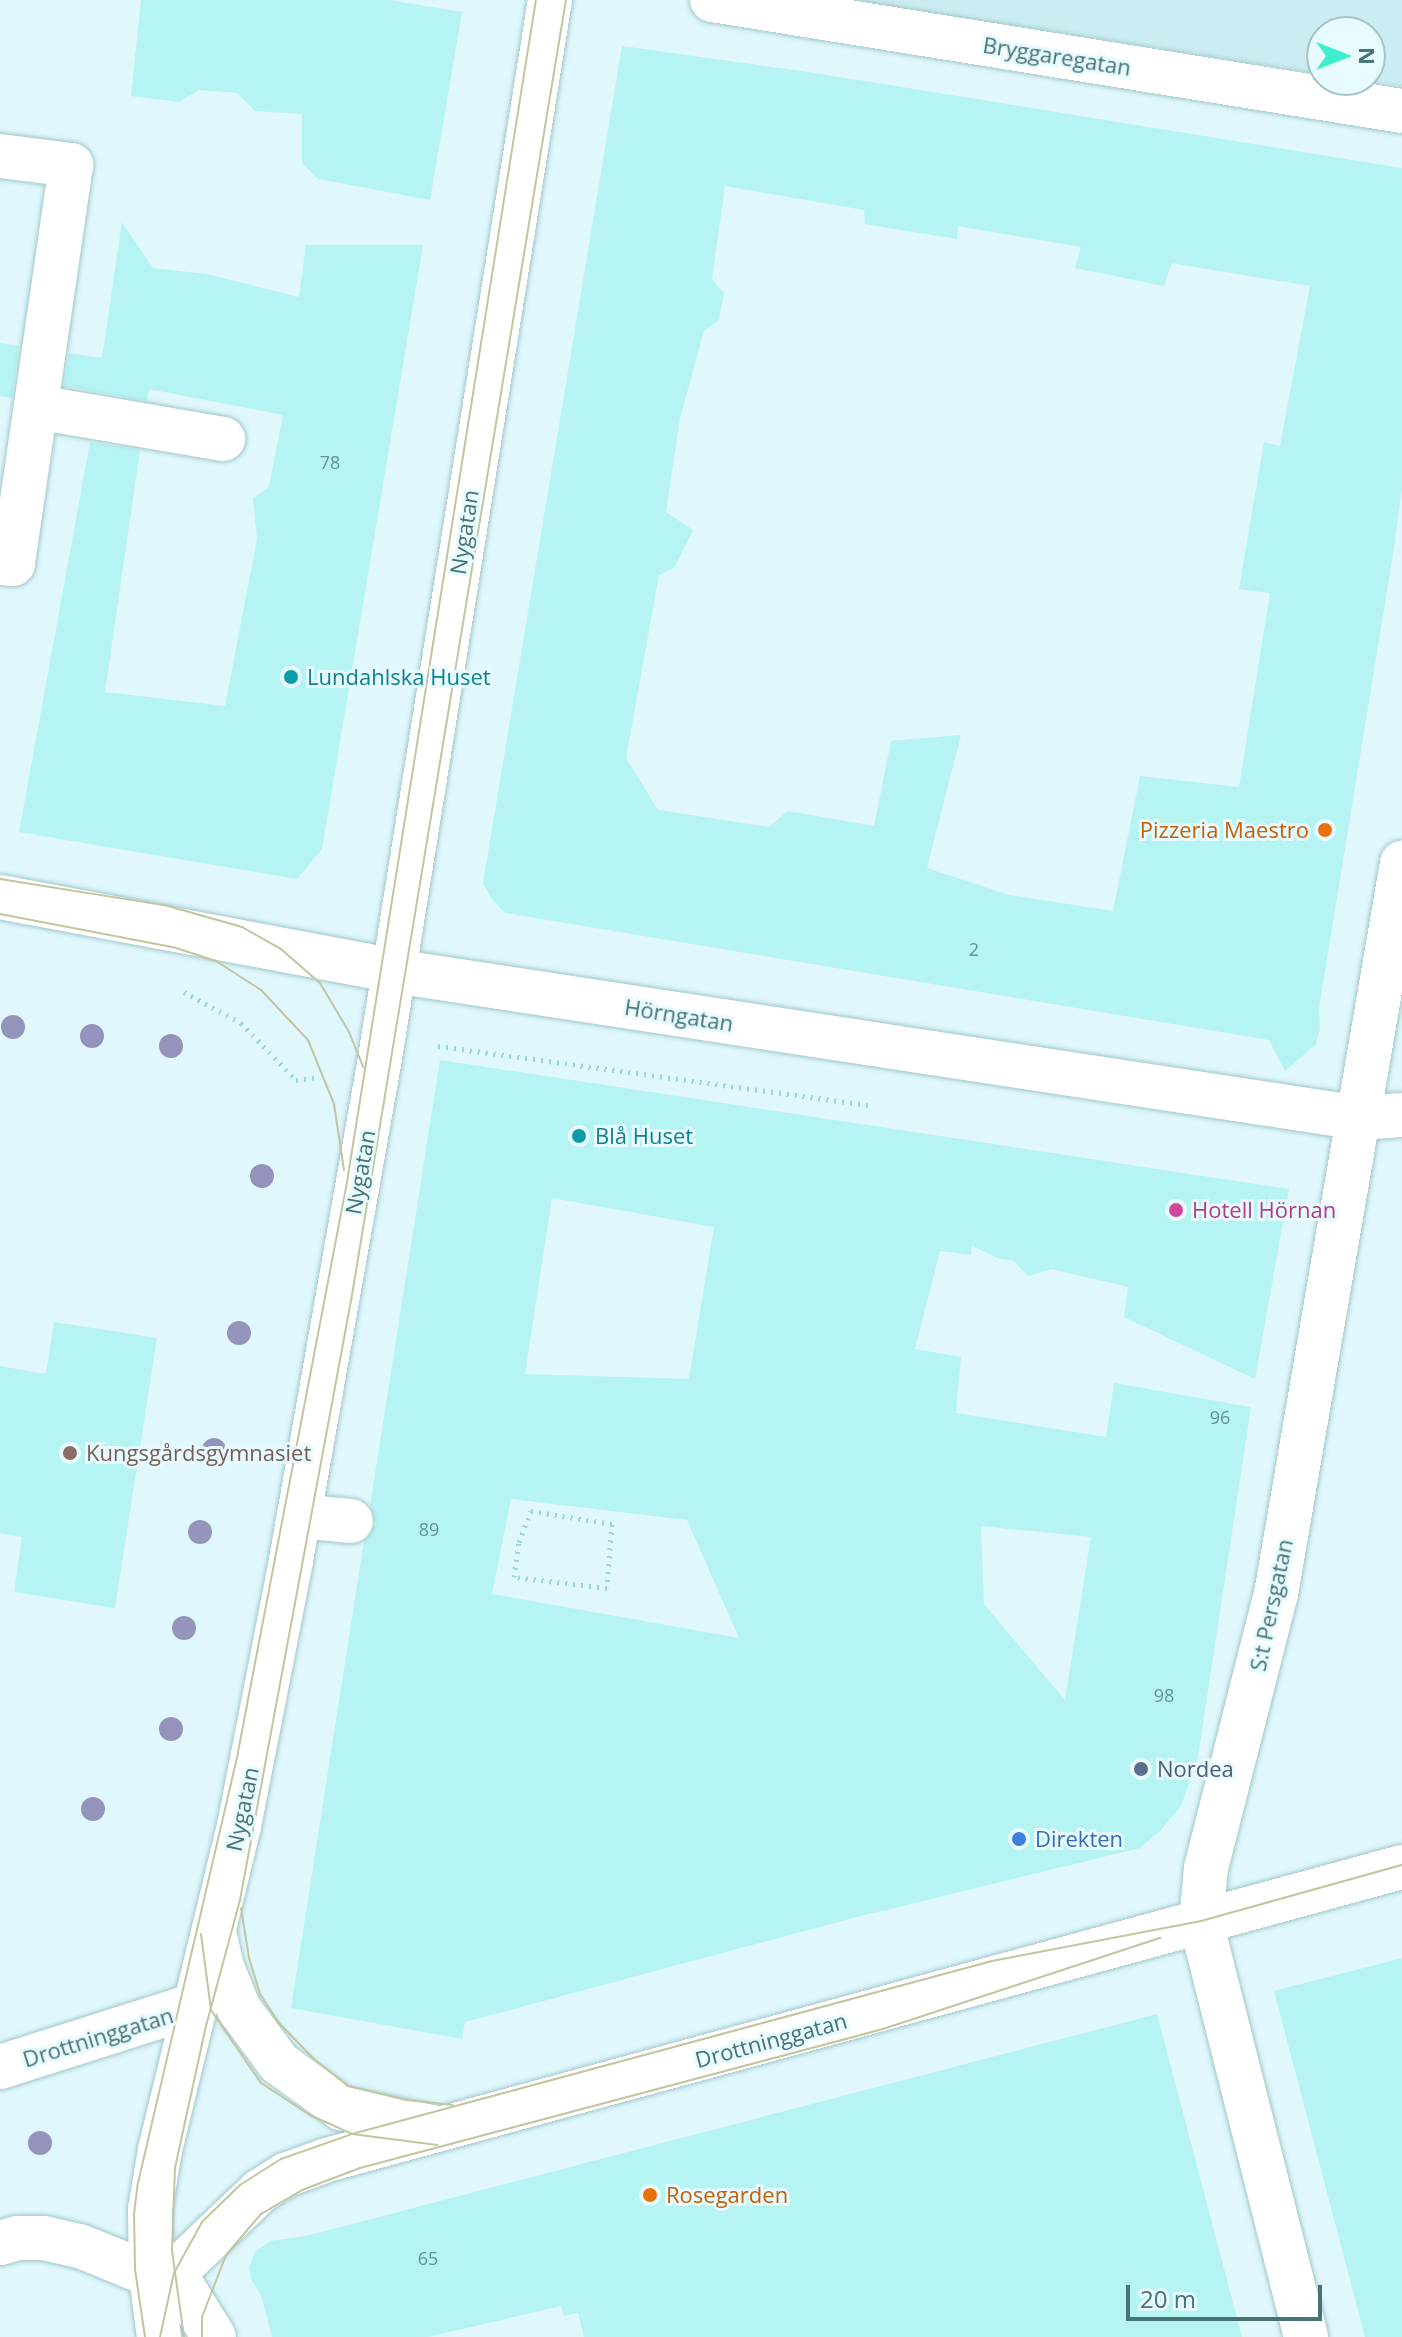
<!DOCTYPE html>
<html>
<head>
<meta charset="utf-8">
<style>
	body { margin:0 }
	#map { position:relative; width:1402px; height:2337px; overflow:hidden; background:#dff7fd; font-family:"Open Sans",sans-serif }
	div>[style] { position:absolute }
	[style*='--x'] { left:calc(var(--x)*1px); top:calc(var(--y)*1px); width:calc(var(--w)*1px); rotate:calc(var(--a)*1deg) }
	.residential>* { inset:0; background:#cbecf2 }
	.building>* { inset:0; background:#b5f4f3 }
	.path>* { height:5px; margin-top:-2.5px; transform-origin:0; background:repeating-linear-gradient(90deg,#99d8d7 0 2px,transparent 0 8px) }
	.roads { filter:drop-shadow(0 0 2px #a1c7c8) drop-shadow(0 0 2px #a1c7c8) }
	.minor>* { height:44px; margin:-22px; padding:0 22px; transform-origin:22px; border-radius:22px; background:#fff }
	.tram>* { height:2px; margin:-1px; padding:0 1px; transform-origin:1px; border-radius:1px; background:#c1c69e }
	.trees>* { width:24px; height:24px; margin:-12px; border-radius:50%; background:#9493bc }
	.dots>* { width:22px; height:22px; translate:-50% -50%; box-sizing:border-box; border:4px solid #e6faff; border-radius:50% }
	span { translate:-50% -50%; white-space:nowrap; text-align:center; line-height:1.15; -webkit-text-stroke:6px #e6faff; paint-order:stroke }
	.number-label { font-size:18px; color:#629492 }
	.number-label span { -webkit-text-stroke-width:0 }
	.street-label { font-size:22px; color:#467472 }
	.culture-label { font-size:22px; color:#0d838f }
	.left { translate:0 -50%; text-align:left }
	.food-label { font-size:22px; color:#c56008 }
	.right { translate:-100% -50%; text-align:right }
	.hotel-label { font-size:22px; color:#b23c85 }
	.education-label { font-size:22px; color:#785e54 }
	.service-label { font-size:22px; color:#4e5e75 }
	.shop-label { font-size:22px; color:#366cbe }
	.north { position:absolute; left:1306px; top:16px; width:80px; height:80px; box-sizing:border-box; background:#e6faff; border:2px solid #a6c4c7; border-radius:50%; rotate:90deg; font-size:22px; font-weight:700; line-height:32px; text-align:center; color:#467472 }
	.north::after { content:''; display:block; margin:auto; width:28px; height:36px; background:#3deecd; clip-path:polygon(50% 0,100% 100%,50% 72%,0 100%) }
	.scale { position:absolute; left:1126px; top:2285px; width:196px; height:36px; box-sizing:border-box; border:4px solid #467472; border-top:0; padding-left:10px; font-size:24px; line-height:28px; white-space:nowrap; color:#467472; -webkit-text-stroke:6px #e6faff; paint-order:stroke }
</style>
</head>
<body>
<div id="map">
	<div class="residential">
		<i style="clip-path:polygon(852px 0,1402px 0,1402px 86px,1363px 80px,1370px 80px,1370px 32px,1322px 32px,1322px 74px)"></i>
	</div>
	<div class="building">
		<i style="clip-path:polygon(141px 0,389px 0,462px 12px,430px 200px,318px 179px,302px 163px,302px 114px,255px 111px,237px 93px,199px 90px,179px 102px,131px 96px)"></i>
		<i style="clip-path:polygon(evenodd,622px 46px,815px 73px,1402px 168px,1402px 488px,1394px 548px,1319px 1008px,1320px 1029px,1316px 1044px,1285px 1071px,1269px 1040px,505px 913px,491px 898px,483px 883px,622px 46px,725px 186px,864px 210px,865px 224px,957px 239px,958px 226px,1081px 247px,1075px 268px,1164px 286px,1172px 263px,1310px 286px,1280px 446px,1264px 442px,1239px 589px,1270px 593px,1239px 787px,1140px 776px,1113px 911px,1009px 895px,927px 868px,961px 735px,891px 741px,874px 826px,788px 811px,769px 827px,658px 810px,626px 758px,659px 575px,674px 568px,693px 530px,666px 512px,680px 418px,704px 331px,719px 320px,724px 293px,712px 279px,725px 186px)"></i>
		<i style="clip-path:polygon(122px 222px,153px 268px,206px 274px,299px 297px,306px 245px,423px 245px,322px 849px,297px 879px,19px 832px,90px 442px,140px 450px,105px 692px,225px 706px,257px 539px,253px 498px,269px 487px,283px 415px,149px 389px,147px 401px,64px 386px,69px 353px,102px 358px)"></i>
		<i style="clip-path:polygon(0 343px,19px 346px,12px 398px,0 396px)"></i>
		<i style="clip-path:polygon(evenodd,440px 1060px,1289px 1189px,1255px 1379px,1124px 1317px,1128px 1287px,1051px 1269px,1028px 1276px,1014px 1261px,1000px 1259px,972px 1246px,971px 1255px,940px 1251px,915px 1349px,961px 1357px,956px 1413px,1106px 1437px,1114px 1383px,1251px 1407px,1198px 1757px,1181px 1806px,1161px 1830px,1140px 1848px,853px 1918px,465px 2022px,462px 2039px,291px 2008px,364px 1541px,376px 1524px,370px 1506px,440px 1060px,552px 1198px,714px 1227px,689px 1379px,525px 1374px,552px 1198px,440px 1060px,511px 1499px,687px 1520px,739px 1638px,492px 1594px,511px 1499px,440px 1060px,981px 1526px,1091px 1537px,1065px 1700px,984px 1604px,981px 1526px)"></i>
		<i style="clip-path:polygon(54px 1322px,157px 1338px,115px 1608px,14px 1592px,22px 1537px,0 1533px,0 1366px,46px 1374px)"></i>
		<i style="clip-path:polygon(1402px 1958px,1402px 2337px,1365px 2337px,1274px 1991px)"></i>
		<i style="clip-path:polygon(1157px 2014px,1242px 2337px,584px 2337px,578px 2313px,564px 2316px,561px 2306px,428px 2337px,272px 2337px,261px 2295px,251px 2279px,249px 2269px,255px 2252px,271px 2241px,306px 2236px)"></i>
	</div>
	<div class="path">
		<i style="--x:184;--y:992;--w:65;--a:28.5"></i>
		<i style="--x:241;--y:1023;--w:79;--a:46"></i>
		<i style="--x:296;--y:1080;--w:22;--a:-8"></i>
		<i style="--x:438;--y:1046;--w:434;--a:7.8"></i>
		<i style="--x:531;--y:1511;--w:82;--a:9.1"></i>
		<i style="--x:612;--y:1524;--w:64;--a:94.5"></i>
		<i style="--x:607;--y:1588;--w:94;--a:-173.3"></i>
		<i style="--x:514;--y:1577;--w:35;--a:-82"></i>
		<i style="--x:519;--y:1542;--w:33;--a:-69"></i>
	</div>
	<div class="roads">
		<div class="minor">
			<i style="--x:712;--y:0;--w:699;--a:9.14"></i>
			<i style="--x:0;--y:156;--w:72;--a:7.2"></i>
			<i style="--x:71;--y:165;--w:403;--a:98.3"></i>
			<i style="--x:13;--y:564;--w:13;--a:-176"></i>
			<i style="--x:36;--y:407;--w:190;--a:9.7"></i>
			<i style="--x:0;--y:897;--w:414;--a:10.6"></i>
			<i style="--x:407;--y:973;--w:964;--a:8.65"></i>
			<i style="--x:1360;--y:1118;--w:42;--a:-4.1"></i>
			<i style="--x:299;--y:1516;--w:52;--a:5.5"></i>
			<i style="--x:214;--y:1932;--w:36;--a:77"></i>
			<i style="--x:222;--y:1967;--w:45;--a:68"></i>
			<i style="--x:239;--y:2009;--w:67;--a:53.5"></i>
			<i style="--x:279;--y:2063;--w:77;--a:36"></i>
			<i style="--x:341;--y:2108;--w:93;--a:11.8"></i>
			<i style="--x:0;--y:2067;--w:206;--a:-17.6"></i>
			<i style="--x:0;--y:2243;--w:19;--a:-16"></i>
			<i style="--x:18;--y:2238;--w:26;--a:0"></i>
			<i style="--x:44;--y:2238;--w:37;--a:13"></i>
			<i style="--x:80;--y:2246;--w:77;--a:22.2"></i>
			<i style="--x:151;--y:2275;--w:23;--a:-5"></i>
			<i style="--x:174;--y:2273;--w:119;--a:-43.6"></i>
			<i style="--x:260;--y:2191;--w:31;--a:-32"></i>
			<i style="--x:286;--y:2175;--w:44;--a:-20.1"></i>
			<i style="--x:327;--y:2160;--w:1114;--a:-15.25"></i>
			<i style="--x:174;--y:2273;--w:75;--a:58"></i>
			<i style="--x:159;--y:2337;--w:63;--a:-97.4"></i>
			<i style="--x:151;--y:2275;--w:66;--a:-90.9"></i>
			<i style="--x:150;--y:2209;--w:60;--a:-80.4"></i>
			<i style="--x:160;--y:2150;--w:333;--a:-76.3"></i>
			<i style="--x:239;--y:1826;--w:271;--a:-78.9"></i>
			<i style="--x:291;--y:1560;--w:504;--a:-79.94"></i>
			<i style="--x:379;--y:1064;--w:1078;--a:-80.87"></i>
			<i style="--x:1306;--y:2337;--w:429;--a:-104.2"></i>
			<i style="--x:1201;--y:1921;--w:53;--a:-84.6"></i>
			<i style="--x:1206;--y:1868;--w:283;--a:-75.7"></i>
			<i style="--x:1276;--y:1594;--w:742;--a:-80.22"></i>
		</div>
	</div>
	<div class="tram">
		<i style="--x:0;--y:879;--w:170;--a:9.1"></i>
		<i style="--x:168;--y:906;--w:77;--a:15.8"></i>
		<i style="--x:242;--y:927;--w:45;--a:29.4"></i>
		<i style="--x:281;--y:949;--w:52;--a:41.1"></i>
		<i style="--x:320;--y:983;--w:57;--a:59.4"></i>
		<i style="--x:349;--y:1032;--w:38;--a:68"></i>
		<i style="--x:0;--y:914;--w:179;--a:10.9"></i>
		<i style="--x:176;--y:948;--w:42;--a:18"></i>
		<i style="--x:216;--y:961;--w:54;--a:32.8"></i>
		<i style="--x:261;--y:990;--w:69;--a:46.8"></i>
		<i style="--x:308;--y:1040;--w:69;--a:67.9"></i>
		<i style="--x:334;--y:1104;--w:67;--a:81.4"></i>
		<i style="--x:241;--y:1908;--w:51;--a:80.9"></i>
		<i style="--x:249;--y:1958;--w:38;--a:73"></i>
		<i style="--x:260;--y:1994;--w:35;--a:57"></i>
		<i style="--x:279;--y:2023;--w:52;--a:45.8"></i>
		<i style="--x:315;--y:2060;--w:42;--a:38.2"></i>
		<i style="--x:348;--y:2086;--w:60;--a:13.6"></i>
		<i style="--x:406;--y:2100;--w:47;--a:6.1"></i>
		<i style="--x:201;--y:1934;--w:77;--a:82.5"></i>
		<i style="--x:211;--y:2010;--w:88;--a:55.6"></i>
		<i style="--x:261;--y:2083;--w:59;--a:33.1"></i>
		<i style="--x:310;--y:2115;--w:46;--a:24.3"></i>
		<i style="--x:352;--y:2134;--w:86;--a:7.4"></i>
		<i style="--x:145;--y:2337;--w:69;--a:-98.4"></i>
		<i style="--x:135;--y:2269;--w:55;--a:-91"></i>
		<i style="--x:134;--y:2214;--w:31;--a:-83"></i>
		<i style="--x:138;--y:2183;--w:442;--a:-76.9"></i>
		<i style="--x:238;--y:1752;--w:580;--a:-79.17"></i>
		<i style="--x:347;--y:1182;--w:1197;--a:-80.92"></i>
		<i style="--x:160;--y:2337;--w:66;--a:-77.7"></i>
		<i style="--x:174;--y:2273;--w:58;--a:-61.2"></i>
		<i style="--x:202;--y:2222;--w:53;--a:-44.2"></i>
		<i style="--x:240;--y:2185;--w:49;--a:-32.4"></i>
		<i style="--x:281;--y:2159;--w:75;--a:-19.4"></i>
		<i style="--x:352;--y:2134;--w:663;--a:-15.13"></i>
		<i style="--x:992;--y:1961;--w:213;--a:-10.8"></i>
		<i style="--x:1201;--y:1921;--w:209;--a:-15.6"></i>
		<i style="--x:184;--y:2337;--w:88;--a:-97.9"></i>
		<i style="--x:172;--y:2250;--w:82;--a:-87.9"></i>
		<i style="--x:175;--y:2168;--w:145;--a:-77.7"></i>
		<i style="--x:206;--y:2026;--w:131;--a:-74.9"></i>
		<i style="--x:240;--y:1900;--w:615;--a:-79.51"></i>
		<i style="--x:352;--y:1295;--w:1313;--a:-80.62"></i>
		<i style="--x:202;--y:2337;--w:20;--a:-90"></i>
		<i style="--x:202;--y:2317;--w:66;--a:-68.8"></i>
		<i style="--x:226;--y:2255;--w:54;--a:-49.5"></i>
		<i style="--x:261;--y:2214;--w:48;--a:-30.3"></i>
		<i style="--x:302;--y:2190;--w:62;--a:-20.8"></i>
		<i style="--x:360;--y:2168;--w:541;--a:-14.88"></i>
		<i style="--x:883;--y:2029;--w:292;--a:-18.2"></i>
	</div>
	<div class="trees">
		<i style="left:13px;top:1027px"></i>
		<i style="left:92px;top:1036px"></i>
		<i style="left:171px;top:1046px"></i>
		<i style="left:262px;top:1176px"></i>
		<i style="left:239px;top:1333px"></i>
		<i style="left:214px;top:1450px"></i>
		<i style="left:200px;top:1532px"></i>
		<i style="left:184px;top:1628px"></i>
		<i style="left:171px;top:1729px"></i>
		<i style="left:93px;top:1809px"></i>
		<i style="left:40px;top:2143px"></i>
	</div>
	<div class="dots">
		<i style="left:291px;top:677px;background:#0f9aa8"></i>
		<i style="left:1325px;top:830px;background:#e8710a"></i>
		<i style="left:579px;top:1136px;background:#0f9aa8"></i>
		<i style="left:1176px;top:1210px;background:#d1479c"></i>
		<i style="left:70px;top:1453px;background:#8d6e63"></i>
		<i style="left:1141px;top:1769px;background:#5c6f8a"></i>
		<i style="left:1019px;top:1839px;background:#3f7fe0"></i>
		<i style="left:650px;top:2195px;background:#e8710a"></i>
	</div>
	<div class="number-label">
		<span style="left:330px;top:462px">78</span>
		<span style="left:974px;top:949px">2</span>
		<span style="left:1220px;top:1417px">96</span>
		<span style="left:429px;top:1529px">89</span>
		<span style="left:1164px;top:1695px">98</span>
		<span style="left:428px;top:2258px">65</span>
	</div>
	<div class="street-label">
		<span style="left:1057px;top:56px;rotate:9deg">Bryggaregatan</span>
		<span style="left:464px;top:532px;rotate:-81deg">Nygatan</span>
		<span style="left:679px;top:1015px;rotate:9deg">Hörngatan</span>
		<span style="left:360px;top:1172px;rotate:-80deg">Nygatan</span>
		<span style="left:1271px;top:1605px;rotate:-78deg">S:t Persgatan</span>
		<span style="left:242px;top:1809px;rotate:-78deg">Nygatan</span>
		<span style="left:98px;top:2037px;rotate:-17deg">Drottninggatan</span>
		<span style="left:771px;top:2040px;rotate:-15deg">Drottninggatan</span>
	</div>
	<div class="culture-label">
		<span class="left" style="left:307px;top:677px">Lundahlska Huset</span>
		<span class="left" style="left:595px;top:1136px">Blå Huset</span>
	</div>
	<div class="food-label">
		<span class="right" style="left:1309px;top:830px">Pizzeria Maestro</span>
		<span class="left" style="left:666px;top:2195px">Rosegarden</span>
	</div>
	<div class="hotel-label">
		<span class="left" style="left:1192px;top:1210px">Hotell Hörnan</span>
	</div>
	<div class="education-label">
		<span class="left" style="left:86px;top:1453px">Kungsgårdsgymnasiet</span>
	</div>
	<div class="service-label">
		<span class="left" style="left:1157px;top:1769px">Nordea</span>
	</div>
	<div class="shop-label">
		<span class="left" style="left:1035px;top:1839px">Direkten</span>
	</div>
	<div class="north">N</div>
	<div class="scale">20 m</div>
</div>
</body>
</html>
